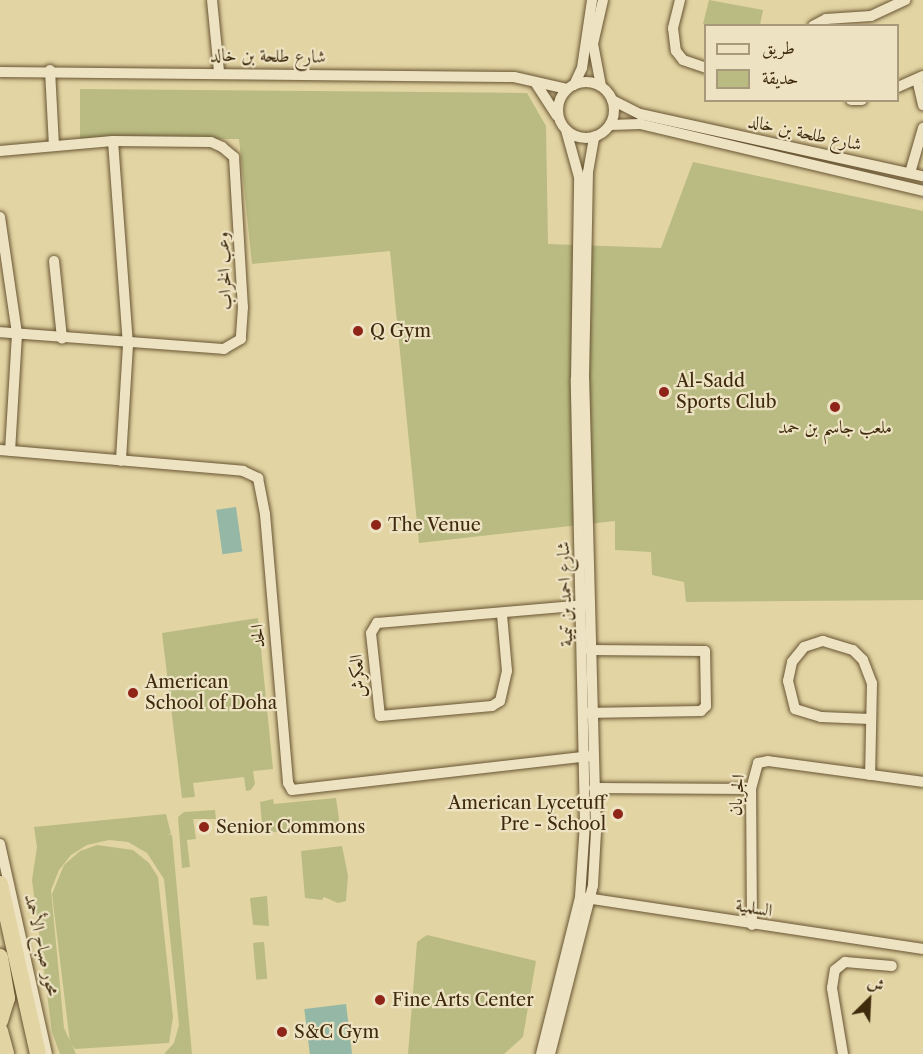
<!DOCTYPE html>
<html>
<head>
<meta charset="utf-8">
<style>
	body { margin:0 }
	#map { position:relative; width:923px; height:1054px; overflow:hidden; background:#e3d4a3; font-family:"Libre Caslon Text",Amiri,serif }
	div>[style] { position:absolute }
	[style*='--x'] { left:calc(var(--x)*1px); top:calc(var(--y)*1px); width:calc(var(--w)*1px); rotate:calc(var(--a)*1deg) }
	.green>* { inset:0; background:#b9bb82; transform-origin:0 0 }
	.water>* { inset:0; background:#95b8a6; transform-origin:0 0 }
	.roads { filter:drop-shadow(0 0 2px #685432) drop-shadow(0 0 2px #685432) }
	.minor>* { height:10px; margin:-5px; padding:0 5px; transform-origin:5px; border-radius:5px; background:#ede3c3 }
	.minor>.ring { margin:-5px; padding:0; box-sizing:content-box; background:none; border:10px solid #ede3c3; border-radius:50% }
	.highway>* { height:16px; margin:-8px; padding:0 8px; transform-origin:8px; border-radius:8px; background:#e3d4a3 }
	.dots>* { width:16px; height:16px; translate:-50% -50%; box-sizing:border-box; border:3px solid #ede3c3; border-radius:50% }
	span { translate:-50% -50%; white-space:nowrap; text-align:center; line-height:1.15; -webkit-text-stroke:4.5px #ede3c3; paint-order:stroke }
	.street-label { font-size:18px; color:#3f2a0d }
	.poi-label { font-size:18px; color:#3f2a0d }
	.left { translate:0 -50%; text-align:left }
	.right { translate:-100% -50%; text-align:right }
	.legend { position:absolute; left:704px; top:24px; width:195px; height:78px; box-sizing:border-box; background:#ede3c3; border:2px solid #a7997a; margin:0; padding:8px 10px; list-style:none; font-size:18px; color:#3f2a0d }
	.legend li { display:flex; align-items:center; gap:12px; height:30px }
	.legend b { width:30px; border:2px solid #a7997a }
	.north { position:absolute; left:839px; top:970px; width:60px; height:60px; -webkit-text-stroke:4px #ede3c3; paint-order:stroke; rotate:24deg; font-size:16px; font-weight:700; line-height:24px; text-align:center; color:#3f2a0d }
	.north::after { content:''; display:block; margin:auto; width:21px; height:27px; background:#3f2a0d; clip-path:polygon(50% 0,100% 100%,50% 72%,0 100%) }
</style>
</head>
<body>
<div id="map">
	<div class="green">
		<i style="clip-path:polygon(709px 0,763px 10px,760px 25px,703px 24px)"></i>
		<i style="clip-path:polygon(80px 89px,527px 93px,546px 126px,548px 244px,661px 248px,693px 162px,923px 211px,923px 600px,686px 602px,684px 582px,652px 575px,651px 552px,615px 550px,615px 521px,419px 543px,390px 251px,252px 264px,239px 139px,80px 139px)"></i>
		<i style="clip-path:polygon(258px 618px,273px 769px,253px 771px,255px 784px,251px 790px,246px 791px,244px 777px,193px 783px,195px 797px,182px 798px,162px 633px)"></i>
		<i style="clip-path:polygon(336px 798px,340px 826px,263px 833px,260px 802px,273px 799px,274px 804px)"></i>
		<i style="clip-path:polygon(215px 810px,216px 819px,193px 819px,196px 839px,187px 840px,190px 867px,182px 868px,178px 817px,184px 812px)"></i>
		<i style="clip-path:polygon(166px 814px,171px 834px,168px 835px,172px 835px,192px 1054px,164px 1054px,174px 1043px,179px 1025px,164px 879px,147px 853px,128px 842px,109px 840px,87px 845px,71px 855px,59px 870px,51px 890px,64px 1028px,76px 1054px,60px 1054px,52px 1032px,32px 880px,37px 847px,34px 827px)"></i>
		<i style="clip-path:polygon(97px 845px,133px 850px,149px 863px,158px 877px,173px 1017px,169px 1043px,75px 1049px,70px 1043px,52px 894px,64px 865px,80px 851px)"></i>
		<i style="clip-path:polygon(342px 846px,348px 876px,346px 901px,338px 903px,324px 897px,322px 900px,305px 898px,301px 851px)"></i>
		<i style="clip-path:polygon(267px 896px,269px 926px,253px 925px,250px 898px)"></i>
		<i style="clip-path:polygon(427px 935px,536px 961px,523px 1037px,504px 1054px,408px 1054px,417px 942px)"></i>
		<i style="left:264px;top:942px;width:37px;height:11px;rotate:85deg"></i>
	</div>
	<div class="water">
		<i style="left:236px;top:507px;width:45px;height:20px;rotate:82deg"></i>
		<i style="left:346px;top:1004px;width:50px;height:42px;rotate:83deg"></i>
	</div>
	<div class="roads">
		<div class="minor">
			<i style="--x:212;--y:0;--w:71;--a:84.4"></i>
			<i style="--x:680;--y:0;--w:29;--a:104"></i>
			<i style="--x:673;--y:28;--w:23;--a:83"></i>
			<i style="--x:676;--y:51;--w:11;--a:52"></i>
			<i style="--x:683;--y:60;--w:24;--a:19"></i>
			<i style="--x:813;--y:26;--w:15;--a:-28"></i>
			<i style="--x:826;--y:19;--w:45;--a:-3.8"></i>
			<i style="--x:871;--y:16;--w:38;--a:-25"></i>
			<i style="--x:50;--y:70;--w:76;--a:87"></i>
			<i style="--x:0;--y:72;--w:514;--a:0.56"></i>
			<i style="--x:514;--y:77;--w:54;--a:12.8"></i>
			<i style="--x:917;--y:79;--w:27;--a:77"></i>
			<i class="ring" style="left:558px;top:82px;width:46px;height:46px"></i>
			<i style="--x:535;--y:82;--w:40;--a:57.1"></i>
			<i style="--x:574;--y:85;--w:19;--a:-65"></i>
			<i style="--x:582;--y:68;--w:69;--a:-81.6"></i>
			<i style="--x:601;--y:86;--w:43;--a:-100.8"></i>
			<i style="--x:593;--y:44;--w:45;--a:-77.2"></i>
			<i style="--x:898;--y:87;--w:27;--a:-24"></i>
			<i style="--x:612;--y:100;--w:31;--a:27"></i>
			<i style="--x:640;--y:114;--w:290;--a:12.4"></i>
			<i style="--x:851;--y:100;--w:11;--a:0"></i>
			<i style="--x:610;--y:125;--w:30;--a:-2"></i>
			<i style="--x:640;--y:124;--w:291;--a:13.3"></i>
			<i style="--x:113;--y:141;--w:205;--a:85.8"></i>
			<i style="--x:128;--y:345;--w:116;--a:93.5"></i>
			<i style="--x:0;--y:151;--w:113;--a:-5.1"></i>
			<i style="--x:113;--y:141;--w:98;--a:0.6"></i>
			<i style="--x:211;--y:142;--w:12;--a:24"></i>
			<i style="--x:222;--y:147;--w:16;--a:40"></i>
			<i style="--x:234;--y:157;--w:150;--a:86.6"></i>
			<i style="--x:243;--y:307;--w:32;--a:94"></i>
			<i style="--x:241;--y:339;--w:20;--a:150"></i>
			<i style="--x:224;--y:349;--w:225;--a:-175.7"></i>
			<i style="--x:910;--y:173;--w:47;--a:-73.9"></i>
			<i style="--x:0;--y:217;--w:118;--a:81.7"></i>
			<i style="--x:17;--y:334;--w:117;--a:93.4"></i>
			<i style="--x:54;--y:261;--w:78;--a:84.1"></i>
			<i style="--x:0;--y:450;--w:244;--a:4.9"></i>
			<i style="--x:243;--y:471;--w:17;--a:25"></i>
			<i style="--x:258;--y:478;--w:37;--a:79"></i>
			<i style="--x:265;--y:514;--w:270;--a:85.1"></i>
			<i style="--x:288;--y:783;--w:8;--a:60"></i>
			<i style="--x:292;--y:790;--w:299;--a:-6.5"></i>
			<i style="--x:502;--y:615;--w:56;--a:84.9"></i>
			<i style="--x:507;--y:671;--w:31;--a:103"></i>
			<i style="--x:500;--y:701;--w:9;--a:148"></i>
			<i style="--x:492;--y:706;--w:112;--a:174.9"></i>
			<i style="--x:380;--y:716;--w:83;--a:-96.2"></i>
			<i style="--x:371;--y:633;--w:12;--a:-59"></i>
			<i style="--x:377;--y:623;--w:213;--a:-4.9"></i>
			<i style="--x:585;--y:713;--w:116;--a:-1"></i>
			<i style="--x:701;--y:711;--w:7;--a:-45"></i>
			<i style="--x:706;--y:706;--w:55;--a:-91"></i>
			<i style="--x:705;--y:651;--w:115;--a:-179.5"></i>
			<i style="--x:870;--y:719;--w:49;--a:-177.7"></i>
			<i style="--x:821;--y:717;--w:27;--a:-163"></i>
			<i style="--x:795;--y:709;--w:29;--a:-104"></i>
			<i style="--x:788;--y:681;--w:19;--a:-78"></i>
			<i style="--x:792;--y:662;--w:19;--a:-51"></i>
			<i style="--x:804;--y:647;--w:20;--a:-18"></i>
			<i style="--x:823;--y:641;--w:31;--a:17"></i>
			<i style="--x:853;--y:650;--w:14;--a:45"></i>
			<i style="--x:863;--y:660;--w:25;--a:69"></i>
			<i style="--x:872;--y:683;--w:92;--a:91.2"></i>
			<i style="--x:594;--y:788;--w:157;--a:0.4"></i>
			<i style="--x:0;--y:844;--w:215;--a:77.4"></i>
			<i style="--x:586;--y:898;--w:341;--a:8.6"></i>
			<i style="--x:752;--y:925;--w:136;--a:-90.4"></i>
			<i style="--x:751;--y:789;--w:27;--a:-75"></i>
			<i style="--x:758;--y:763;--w:10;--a:-11"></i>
			<i style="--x:768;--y:761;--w:156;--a:7.7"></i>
			<i style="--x:541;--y:1054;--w:162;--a:-76"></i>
			<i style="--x:580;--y:897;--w:74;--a:-86.1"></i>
			<i style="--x:585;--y:823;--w:444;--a:-91.2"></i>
			<i style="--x:576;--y:379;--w:202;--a:-89.1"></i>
			<i style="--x:579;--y:177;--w:49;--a:-105.5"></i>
			<i style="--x:550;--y:1054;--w:174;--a:-75.7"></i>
			<i style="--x:593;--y:885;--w:53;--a:-86.8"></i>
			<i style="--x:596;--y:832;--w:453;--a:-91.5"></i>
			<i style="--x:584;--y:379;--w:207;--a:-88.9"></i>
			<i style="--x:588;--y:172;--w:36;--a:-80"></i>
			<i style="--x:843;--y:1054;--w:67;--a:-99.5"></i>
			<i style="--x:832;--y:988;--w:18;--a:-81"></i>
			<i style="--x:835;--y:970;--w:13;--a:-39"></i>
			<i style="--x:845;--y:962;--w:47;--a:4.9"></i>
		</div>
		<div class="highway">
			<i style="--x:0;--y:884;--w:174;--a:77.4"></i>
			<i style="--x:0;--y:957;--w:42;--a:80.3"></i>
			<i style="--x:7;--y:998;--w:24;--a:107"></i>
			<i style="--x:0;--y:1031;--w:24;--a:75"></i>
		</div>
	</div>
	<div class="dots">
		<i style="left:358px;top:331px;background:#8f2418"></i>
		<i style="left:664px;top:392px;background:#8f2418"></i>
		<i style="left:835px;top:407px;background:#8f2418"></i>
		<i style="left:376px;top:525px;background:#8f2418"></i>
		<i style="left:133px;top:693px;background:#8f2418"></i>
		<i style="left:618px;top:814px;background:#8f2418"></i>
		<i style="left:204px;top:827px;background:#8f2418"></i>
		<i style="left:380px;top:1000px;background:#8f2418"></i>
		<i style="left:282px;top:1032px;background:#8f2418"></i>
	</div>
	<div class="street-label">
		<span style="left:268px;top:56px;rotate:1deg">شارع طلحة بن خالد</span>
		<span style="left:805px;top:133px;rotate:12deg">شارع طلحة بن خالد</span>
		<span style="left:224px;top:271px;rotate:-93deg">وعب الخراب</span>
		<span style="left:565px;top:594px;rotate:-92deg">شارع احمد بن تيمية</span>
		<span style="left:258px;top:636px;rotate:-95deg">الحد</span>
		<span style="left:358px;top:676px;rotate:-95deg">العكرش</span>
		<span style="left:737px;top:795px;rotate:-85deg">الجريان</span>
		<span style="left:754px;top:908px;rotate:9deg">السلمية</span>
		<span style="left:42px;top:945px;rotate:77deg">محور صباح الأحمد</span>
	</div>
	<div class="poi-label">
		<span class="left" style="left:370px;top:331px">Q Gym</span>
		<span class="left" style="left:676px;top:392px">Al-Sadd<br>Sports Club</span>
		<span style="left:835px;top:427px">ملعب جاسم بن حمد</span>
		<span class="left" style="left:388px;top:525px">The Venue</span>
		<span class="left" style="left:145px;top:693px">American<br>School of Doha</span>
		<span class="right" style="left:606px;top:814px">American Lycetuff<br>Pre - School</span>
		<span class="left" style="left:216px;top:827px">Senior Commons</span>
		<span class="left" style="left:392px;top:1000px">Fine Arts Center</span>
		<span class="left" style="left:294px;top:1032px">S&amp;C Gym</span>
	</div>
	<ul class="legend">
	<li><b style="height:8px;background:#ede3c3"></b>طريق</li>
	<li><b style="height:16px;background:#b9bb82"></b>حديقة</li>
	</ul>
	<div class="north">ش</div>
</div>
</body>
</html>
